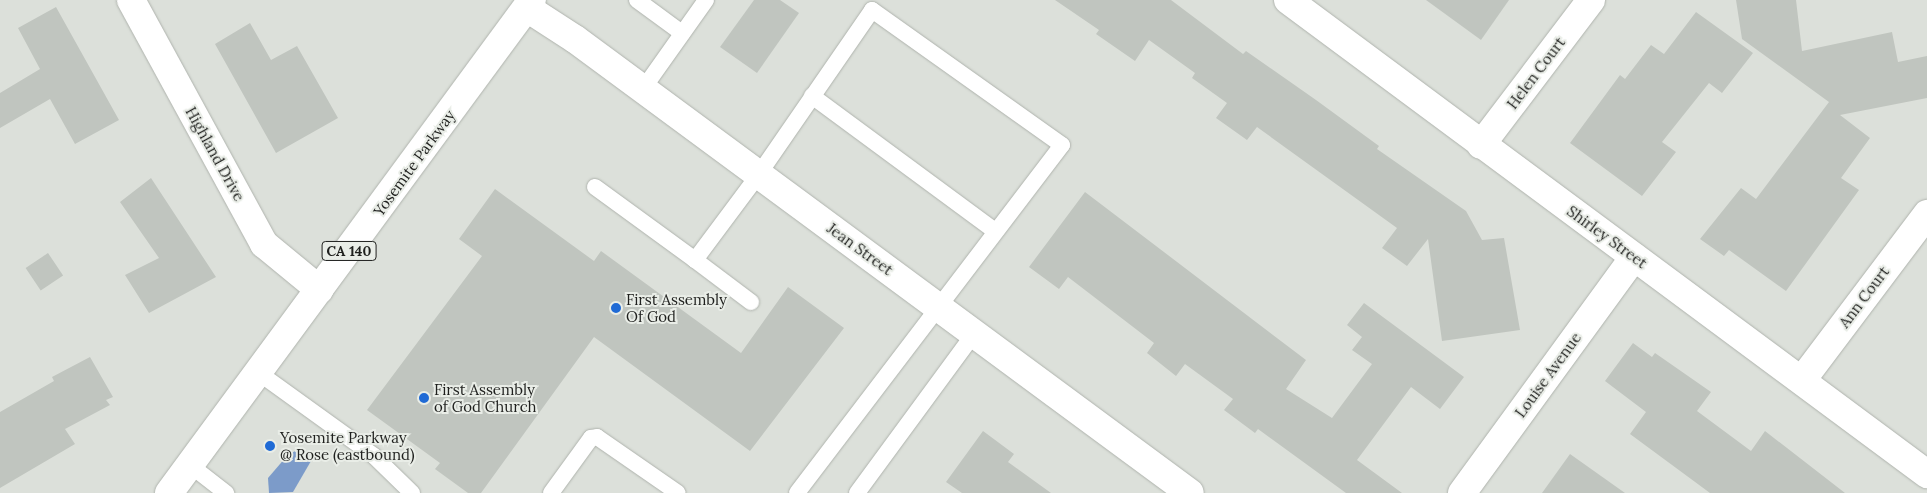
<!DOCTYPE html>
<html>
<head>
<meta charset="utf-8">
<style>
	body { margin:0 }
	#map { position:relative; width:1927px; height:493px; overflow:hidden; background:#dce0da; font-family:Lora,serif }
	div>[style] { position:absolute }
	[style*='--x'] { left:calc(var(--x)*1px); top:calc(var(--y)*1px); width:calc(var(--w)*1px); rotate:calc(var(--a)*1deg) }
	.water>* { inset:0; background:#7c9bc9 }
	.building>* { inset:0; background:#c0c5bf; transform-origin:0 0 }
	.roads { filter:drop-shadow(0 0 1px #afb3ad) drop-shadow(0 0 1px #afb3ad) }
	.service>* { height:16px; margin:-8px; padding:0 8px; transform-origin:8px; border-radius:8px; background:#fff }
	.minor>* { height:28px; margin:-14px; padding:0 14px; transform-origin:14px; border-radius:14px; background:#fff }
	.primary>* { height:28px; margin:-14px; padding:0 14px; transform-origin:14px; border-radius:14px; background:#fff }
	.dots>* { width:14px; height:14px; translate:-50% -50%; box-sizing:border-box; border:2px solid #e9ede7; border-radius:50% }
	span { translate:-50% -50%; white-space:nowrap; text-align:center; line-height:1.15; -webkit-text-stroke:4px #e9ede7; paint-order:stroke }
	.shield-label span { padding:1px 4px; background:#e9ede7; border:1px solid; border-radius:4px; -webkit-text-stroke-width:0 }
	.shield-label { font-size:14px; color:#1f201e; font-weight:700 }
	.street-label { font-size:15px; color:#1f201e }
	.poi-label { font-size:15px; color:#1f201e }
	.left { translate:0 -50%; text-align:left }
</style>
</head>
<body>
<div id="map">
	<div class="water">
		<i style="clip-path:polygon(295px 451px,311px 461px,293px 492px,269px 493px,268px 478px,286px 457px)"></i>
	</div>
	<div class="building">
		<i style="clip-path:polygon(754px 0,780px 0,799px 13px,757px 73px,720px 47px)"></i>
		<i style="clip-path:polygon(1055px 0,1171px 0,1243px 54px,1246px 51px,1316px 100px,1379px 146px,1377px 149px,1466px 211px,1482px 240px,1504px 238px,1520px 330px,1442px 341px,1428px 239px,1407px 266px,1382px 248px,1397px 228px,1257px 127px,1247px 140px,1216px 118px,1227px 103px,1192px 78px,1195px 73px,1149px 40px,1135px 61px,1096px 34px,1099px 30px)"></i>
		<i style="clip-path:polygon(1426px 0,1509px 0,1481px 40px)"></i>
		<i style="clip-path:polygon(1736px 0,1796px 0,1802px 51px,1892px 32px,1898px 62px,1927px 56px,1927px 98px,1840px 115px,1870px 138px,1841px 178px,1859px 190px,1786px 291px,1729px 250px,1724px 256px,1700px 239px,1741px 188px,1756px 199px,1829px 102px,1742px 39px)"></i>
		<i style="clip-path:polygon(56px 7px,119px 120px,75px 144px,50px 99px,0 128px,0 93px,40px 69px,18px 28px)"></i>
		<i style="clip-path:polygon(1696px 12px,1753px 53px,1722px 93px,1709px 83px,1662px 142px,1676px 152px,1642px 196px,1570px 143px,1620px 75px,1625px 79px,1651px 45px,1664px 54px)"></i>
		<i style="clip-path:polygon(250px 23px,271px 60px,297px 46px,338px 118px,276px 153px,215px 44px)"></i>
		<i style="clip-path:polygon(151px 178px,216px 277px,149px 313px,125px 275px,159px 258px,120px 202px)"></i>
		<i style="clip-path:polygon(495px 189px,594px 261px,601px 251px,741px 353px,788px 287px,844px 328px,750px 451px,594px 337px,481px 493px,468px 493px,435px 469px,440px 463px,367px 410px,482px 256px,459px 239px)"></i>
		<i style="clip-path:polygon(1085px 192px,1306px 360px,1286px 389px,1332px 418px,1372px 364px,1352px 350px,1362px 337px,1347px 325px,1364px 303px,1464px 377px,1440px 409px,1411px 387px,1357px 460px,1402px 493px,1346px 493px,1258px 429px,1255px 433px,1224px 410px,1233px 399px,1185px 364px,1176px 376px,1147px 353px,1154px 343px,1068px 277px,1059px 289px,1029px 267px)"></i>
		<i style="left:48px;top:253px;width:27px;height:27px;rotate:56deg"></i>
		<i style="clip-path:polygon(1633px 343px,1652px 357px,1655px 353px,1711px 392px,1697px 411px,1751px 451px,1765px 431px,1845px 493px,1710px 493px,1630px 434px,1646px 412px,1605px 381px)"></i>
		<i style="clip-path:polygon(90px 357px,113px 397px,106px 400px,110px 405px,65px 429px,75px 444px,0 488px,0 412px,54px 381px,52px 377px)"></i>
		<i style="clip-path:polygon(983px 431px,1014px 454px,1008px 462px,1051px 493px,962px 493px,946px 482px)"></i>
		<i style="clip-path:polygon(1570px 454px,1625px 493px,1542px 493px)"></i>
	</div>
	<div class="roads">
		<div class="service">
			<i style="--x:637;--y:0;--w:56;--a:36.3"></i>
			<i style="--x:643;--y:89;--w:109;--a:-54.7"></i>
			<i style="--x:812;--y:96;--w:227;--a:36.4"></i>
			<i style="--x:595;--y:187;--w:124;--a:36.1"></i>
			<i style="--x:695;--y:260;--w:107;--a:-53.3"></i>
			<i style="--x:759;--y:174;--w:199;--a:-55.4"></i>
			<i style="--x:872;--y:10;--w:233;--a:35.4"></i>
			<i style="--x:1062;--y:145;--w:437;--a:127.3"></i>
			<i style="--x:695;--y:260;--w:70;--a:36.9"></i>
			<i style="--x:259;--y:373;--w:142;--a:35.8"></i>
			<i style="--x:374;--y:456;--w:53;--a:44.2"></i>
			<i style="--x:190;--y:465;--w:46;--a:37.9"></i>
			<i style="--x:551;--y:493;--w:68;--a:-54"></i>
			<i style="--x:591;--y:438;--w:6;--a:-9"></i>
			<i style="--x:597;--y:437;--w:98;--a:34.7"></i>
			<i style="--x:857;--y:493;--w:197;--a:-53.7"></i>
		</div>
		<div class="minor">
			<i style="--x:131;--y:0;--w:278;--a:61.4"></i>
			<i style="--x:264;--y:244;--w:72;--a:39.4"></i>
			<i style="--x:1288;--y:0;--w:796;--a:36.57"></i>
			<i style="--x:527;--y:8;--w:57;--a:32.9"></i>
			<i style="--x:575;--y:39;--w:764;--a:36.44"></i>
			<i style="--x:1481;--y:145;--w:182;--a:-52.8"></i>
			<i style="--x:1802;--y:380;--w:208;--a:-53"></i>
			<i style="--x:1462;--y:493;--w:292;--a:-53.9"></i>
		</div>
		<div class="primary">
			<i style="--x:169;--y:493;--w:612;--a:-53.64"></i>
		</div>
	</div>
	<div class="dots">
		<i style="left:616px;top:308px;background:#1f6ad5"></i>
		<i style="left:424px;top:398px;background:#1f6ad5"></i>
		<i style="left:270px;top:446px;background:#1f6ad5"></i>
	</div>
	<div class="shield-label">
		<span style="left:349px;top:251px">CA 140</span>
	</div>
	<div class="street-label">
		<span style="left:1536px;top:73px;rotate:-53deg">Helen Court</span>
		<span style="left:215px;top:154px;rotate:61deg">Highland Drive</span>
		<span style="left:414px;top:163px;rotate:-54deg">Yosemite Parkway</span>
		<span style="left:1607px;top:237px;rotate:36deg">Shirley Street</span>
		<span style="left:860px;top:249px;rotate:36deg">Jean Street</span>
		<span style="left:1864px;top:297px;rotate:-53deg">Ann Court</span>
		<span style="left:1548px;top:375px;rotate:-54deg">Louise Avenue</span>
	</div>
	<div class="poi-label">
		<span class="left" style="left:626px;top:308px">First Assembly<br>Of God</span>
		<span class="left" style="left:434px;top:398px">First Assembly<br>of God Church</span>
		<span class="left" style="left:280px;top:446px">Yosemite Parkway<br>@ Rose (eastbound)</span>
	</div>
</div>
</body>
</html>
